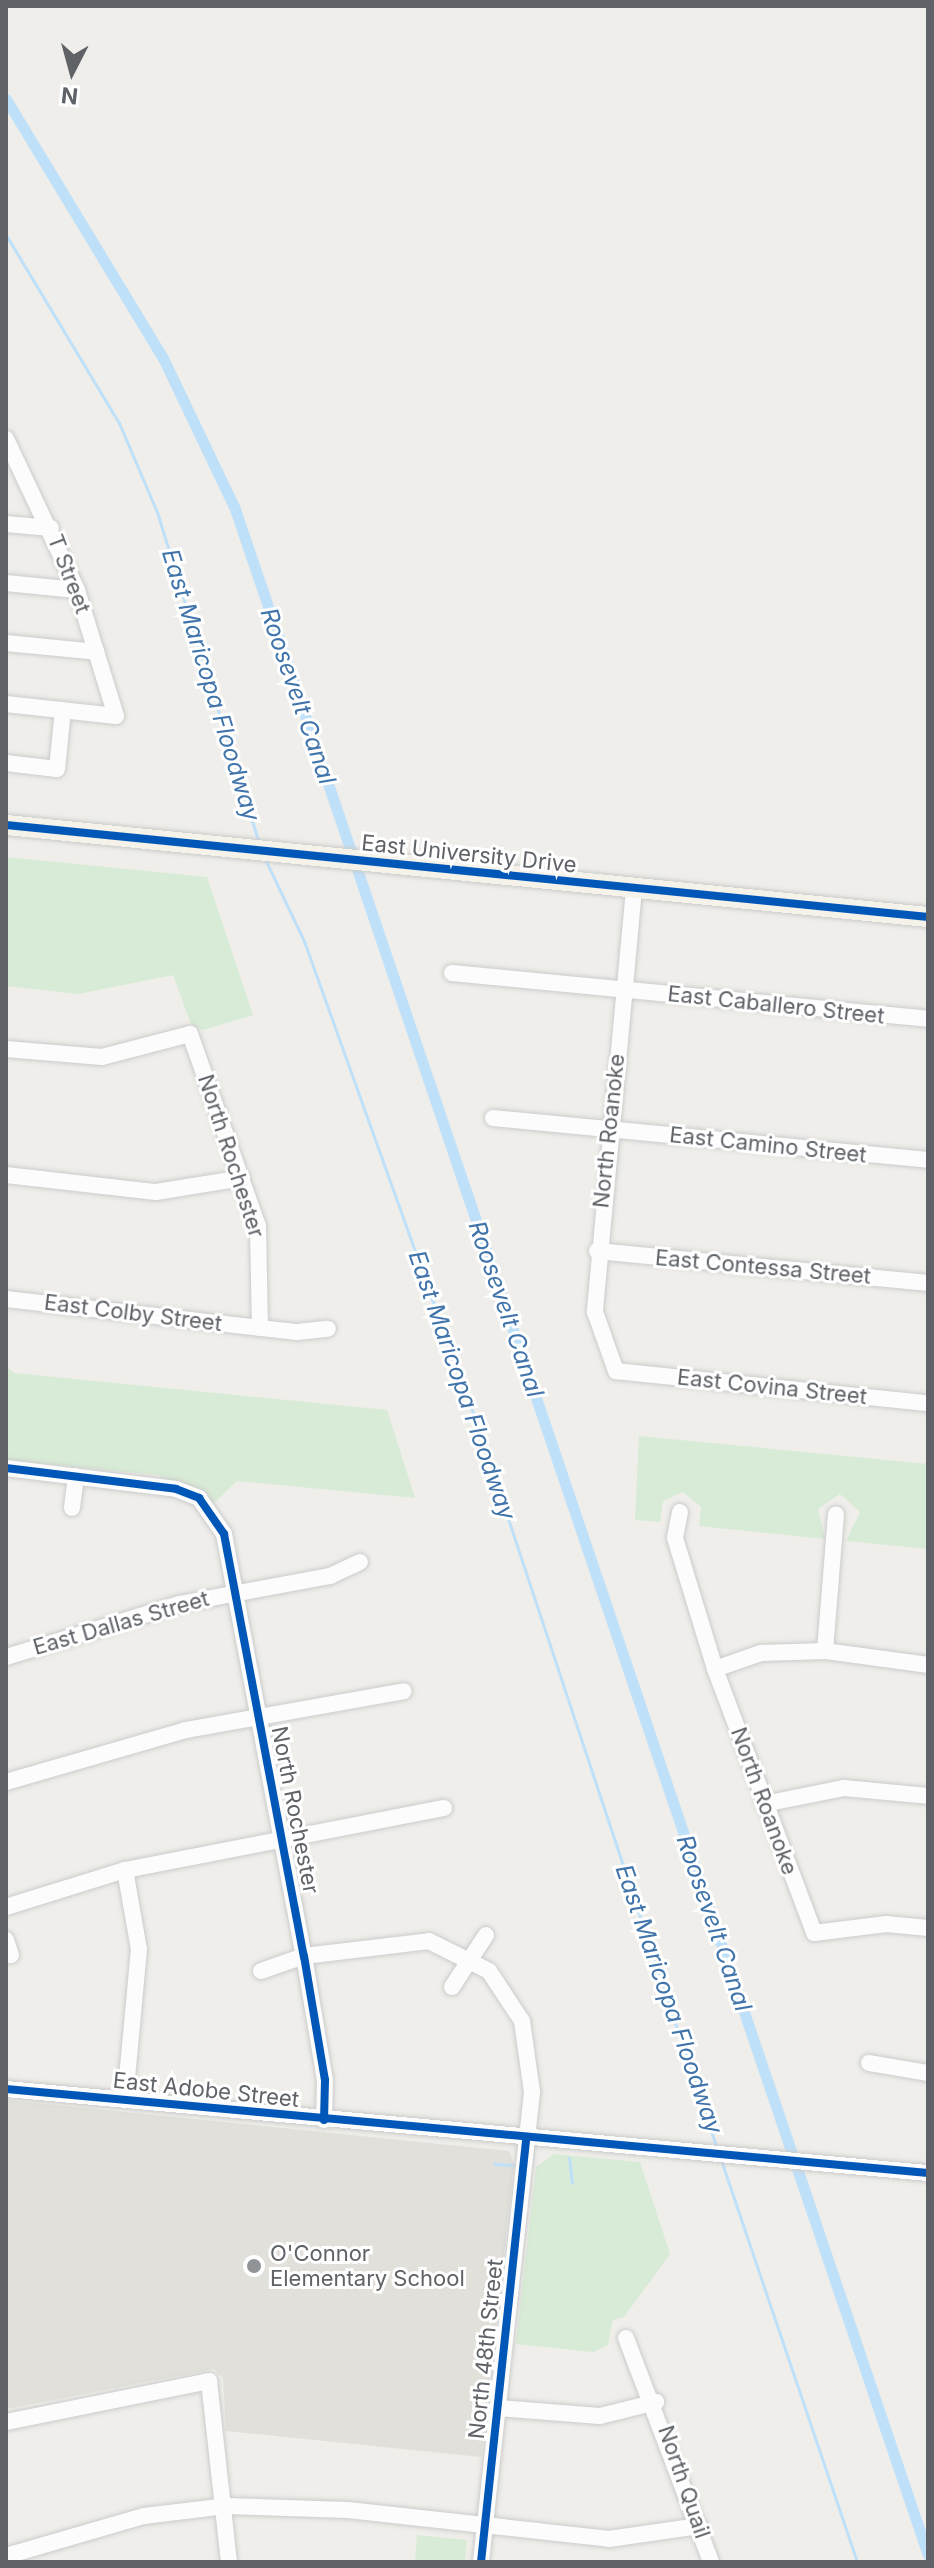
<!DOCTYPE html>
<html>
<head>
<meta charset="utf-8">
<style>
	body { margin:0 }
	#map { position:relative; width:934px; height:2568px; overflow:hidden; background:#efeeea; font-family:Inter,sans-serif }
	div>[style] { position:absolute }
	[style*='--x'] { left:calc(var(--x)*1px); top:calc(var(--y)*1px); width:calc(var(--w)*1px); rotate:calc(var(--a)*1deg) }
	.education>* { inset:0; background:#e2e0da }
	.green>* { inset:0; background:#d8ebd6 }
	.stream>* { height:3px; margin:-1.5px; padding:0 1.5px; transform-origin:1.5px; border-radius:1.5px; background:#bfe0f9 }
	.canal>* { height:11px; margin:-5.5px; padding:0 5.5px; transform-origin:5.5px; border-radius:5.5px; background:#bfe0f9 }
	.roads { filter:drop-shadow(0 0 2px #cbcccc) drop-shadow(0 0 2px #cbcccc) }
	.minor>* { height:16px; margin:-8px; padding:0 8px; transform-origin:8px; border-radius:8px; background:#fdfcfc }
	.major>* { height:20px; margin:-10px; padding:0 10px; transform-origin:10px; border-radius:10px; background:#f4f2e9 }
	.cycleway>* { height:8px; margin:-4px; padding:0 4px; transform-origin:4px; border-radius:4px; background:#0057b8 }
	.dots>* { width:22px; height:22px; translate:-50% -50%; box-sizing:border-box; border:4px solid #fff; border-radius:50% }
	span { translate:-50% -50%; white-space:nowrap; text-align:center; line-height:1.15; -webkit-text-stroke:6px #fff; paint-order:stroke }
	.street-label { font-size:22px; color:#5f6368 }
	.poi-label { font-size:22px; color:#5f6368 }
	.left { translate:0 -50%; text-align:left }
	.water-label { font-size:24px; color:#4174aa; font-style:italic }
	.frame { position:absolute; inset:0; border:8px solid #5f6368; pointer-events:none }
	.north { position:absolute; left:32px; top:32px; width:80px; height:80px; -webkit-text-stroke:6px #fff; paint-order:stroke; rotate:186deg; font-size:22px; font-weight:700; line-height:32px; text-align:center; color:#5f6368 }
	.north::after { content:''; display:block; margin:auto; width:28px; height:36px; background:#5f6368; clip-path:polygon(50% 0,100% 100%,50% 72%,0 100%) }
</style>
</head>
<body>
<div id="map">
	<div class="education">
		<i style="clip-path:polygon(6px 2100px,509px 2151px,514px 2163px,481px 2457px,226px 2431px,223px 2378px,214px 2369px,6px 2409px)"></i>
	</div>
	<div class="green">
		<i style="clip-path:polygon(6px 857px,207px 877px,253px 1015px,203px 1030px,191px 1024px,173px 975px,78px 994px,6px 986px)"></i>
		<i style="clip-path:polygon(6px 1366px,14px 1373px,387px 1410px,415px 1498px,237px 1481px,213px 1504px,157px 1475px,6px 1460px)"></i>
		<i style="clip-path:polygon(639px 1436px,928px 1464px,928px 1549px,846px 1541px,860px 1512px,840px 1494px,818px 1509px,825px 1539px,699px 1526px,701px 1507px,683px 1492px,663px 1501px,660px 1522px,635px 1520px)"></i>
		<i style="clip-path:polygon(554px 2154px,640px 2162px,670px 2254px,624px 2317px,613px 2320px,608px 2345px,593px 2352px,516px 2344px,536px 2167px)"></i>
		<i style="clip-path:polygon(417px 2535px,467px 2540px,465px 2562px,415px 2562px)"></i>
	</div>
	<div class="stream">
		<i style="--x:6;--y:235;--w:219;--a:59"></i>
		<i style="--x:119;--y:423;--w:97;--a:66.9"></i>
		<i style="--x:157;--y:512;--w:344;--a:72.9"></i>
		<i style="--x:265;--y:859;--w:91;--a:64.6"></i>
		<i style="--x:304;--y:941;--w:505;--a:70.31"></i>
		<i style="--x:474;--y:1416;--w:772;--a:71.66"></i>
		<i style="--x:569;--y:2158;--w:25;--a:83"></i>
		<i style="--x:721;--y:2160;--w:424;--a:71.3"></i>
		<i style="--x:494;--y:2164;--w:20;--a:3"></i>
	</div>
	<div class="canal">
		<i style="--x:6;--y:99;--w:303;--a:58.8"></i>
		<i style="--x:163;--y:358;--w:167;--a:64.5"></i>
		<i style="--x:235;--y:509;--w:2160;--a:71.29"></i>
	</div>
	<div class="roads">
		<div class="minor">
			<i style="--x:6;--y:439;--w:167;--a:64.8"></i>
			<i style="--x:77;--y:590;--w:132;--a:72.8"></i>
			<i style="--x:116;--y:716;--w:111;--a:-173.8"></i>
			<i style="--x:6;--y:524;--w:45;--a:5.1"></i>
			<i style="--x:6;--y:583;--w:71;--a:5.6"></i>
			<i style="--x:6;--y:643;--w:91;--a:5.6"></i>
			<i style="--x:6;--y:763;--w:51;--a:6.7"></i>
			<i style="--x:57;--y:769;--w:59;--a:-84.2"></i>
			<i style="--x:634;--y:889;--w:425;--a:95.3"></i>
			<i style="--x:595;--y:1312;--w:63;--a:70.4"></i>
			<i style="--x:616;--y:1371;--w:314;--a:5.9"></i>
			<i style="--x:452;--y:973;--w:478;--a:5.5"></i>
			<i style="--x:6;--y:1049;--w:96;--a:4.8"></i>
			<i style="--x:102;--y:1057;--w:91;--a:-14.6"></i>
			<i style="--x:190;--y:1034;--w:204;--a:70.5"></i>
			<i style="--x:258;--y:1226;--w:102;--a:88.9"></i>
			<i style="--x:493;--y:1118;--w:437;--a:5.5"></i>
			<i style="--x:6;--y:1175;--w:151;--a:6.5"></i>
			<i style="--x:156;--y:1192;--w:87;--a:-9.2"></i>
			<i style="--x:597;--y:1251;--w:333;--a:5.5"></i>
			<i style="--x:6;--y:1299;--w:293;--a:6.5"></i>
			<i style="--x:297;--y:1332;--w:31;--a:-6"></i>
			<i style="--x:6;--y:1468;--w:171;--a:7"></i>
			<i style="--x:176;--y:1489;--w:25;--a:21"></i>
			<i style="--x:199;--y:1498;--w:44;--a:55.2"></i>
			<i style="--x:224;--y:1534;--w:430;--a:79.3"></i>
			<i style="--x:304;--y:1956;--w:126;--a:80.4"></i>
			<i style="--x:325;--y:2080;--w:40;--a:91.4"></i>
			<i style="--x:72;--y:1508;--w:32;--a:-83"></i>
			<i style="--x:680;--y:1512;--w:26;--a:101"></i>
			<i style="--x:675;--y:1538;--w:137;--a:73"></i>
			<i style="--x:715;--y:1669;--w:282;--a:69.4"></i>
			<i style="--x:814;--y:1933;--w:73;--a:-7.1"></i>
			<i style="--x:886;--y:1924;--w:42;--a:5.4"></i>
			<i style="--x:825;--y:1651;--w:137;--a:-85.4"></i>
			<i style="--x:6;--y:1657;--w:181;--a:-17"></i>
			<i style="--x:179;--y:1604;--w:154;--a:-10.5"></i>
			<i style="--x:330;--y:1576;--w:33;--a:-25"></i>
			<i style="--x:715;--y:1669;--w:49;--a:-19.2"></i>
			<i style="--x:761;--y:1653;--w:64;--a:-1.8"></i>
			<i style="--x:825;--y:1651;--w:104;--a:7.7"></i>
			<i style="--x:6;--y:1782;--w:187;--a:-16.1"></i>
			<i style="--x:186;--y:1730;--w:221;--a:-10.1"></i>
			<i style="--x:764;--y:1804;--w:82;--a:-11.3"></i>
			<i style="--x:844;--y:1788;--w:84;--a:5.4"></i>
			<i style="--x:125;--y:1870;--w:80;--a:80"></i>
			<i style="--x:139;--y:1949;--w:152;--a:95.3"></i>
			<i style="--x:6;--y:1907;--w:125;--a:-17.3"></i>
			<i style="--x:125;--y:1870;--w:325;--a:-11"></i>
			<i style="--x:6;--y:1940;--w:16;--a:72"></i>
			<i style="--x:261;--y:1971;--w:46;--a:-19.2"></i>
			<i style="--x:304;--y:1956;--w:126;--a:-6.8"></i>
			<i style="--x:429;--y:1941;--w:67;--a:26.6"></i>
			<i style="--x:489;--y:1971;--w:60;--a:56.6"></i>
			<i style="--x:522;--y:2021;--w:72;--a:82"></i>
			<i style="--x:532;--y:2092;--w:473;--a:96.2"></i>
			<i style="--x:452;--y:1987;--w:62;--a:-56.8"></i>
			<i style="--x:869;--y:2063;--w:60;--a:9.6"></i>
			<i style="--x:6;--y:2089;--w:926;--a:5.21"></i>
			<i style="--x:626;--y:2338;--w:240;--a:69.2"></i>
			<i style="--x:498;--y:2408;--w:102;--a:4.5"></i>
			<i style="--x:600;--y:2416;--w:58;--a:-14"></i>
			<i style="--x:6;--y:2422;--w:207;--a:-11.4"></i>
			<i style="--x:209;--y:2381;--w:182;--a:83.7"></i>
			<i style="--x:6;--y:2556;--w:144;--a:-16.2"></i>
			<i style="--x:144;--y:2516;--w:84;--a:-6.9"></i>
			<i style="--x:227;--y:2506;--w:121;--a:1.9"></i>
			<i style="--x:348;--y:2510;--w:263;--a:6.3"></i>
			<i style="--x:609;--y:2539;--w:91;--a:-8.2"></i>
		</div>
		<div class="major">
			<i style="--x:6;--y:825;--w:927;--a:5.7"></i>
		</div>
	</div>
	<div class="cycleway">
		<i style="--x:6;--y:825;--w:927;--a:5.7"></i>
		<i style="--x:6;--y:1468;--w:171;--a:7"></i>
		<i style="--x:176;--y:1489;--w:25;--a:21"></i>
		<i style="--x:199;--y:1498;--w:44;--a:55.2"></i>
		<i style="--x:224;--y:1534;--w:430;--a:79.3"></i>
		<i style="--x:304;--y:1956;--w:126;--a:80.4"></i>
		<i style="--x:325;--y:2080;--w:40;--a:91.4"></i>
		<i style="--x:6;--y:2089;--w:926;--a:5.21"></i>
		<i style="--x:481;--y:2562;--w:424;--a:-83.9"></i>
	</div>
	<div class="dots">
		<i style="left:254px;top:2266px;background:#919496"></i>
	</div>
	<div class="street-label">
		<span style="left:69px;top:574px;rotate:69deg">T Street</span>
		<span style="left:469px;top:854px;rotate:6deg">East University Drive</span>
		<span style="left:776px;top:1005px;rotate:6deg">East Caballero Street</span>
		<span style="left:609px;top:1131px;rotate:-84deg">North Roanoke</span>
		<span style="left:768px;top:1145px;rotate:6deg">East Camino Street</span>
		<span style="left:231px;top:1156px;rotate:72deg">North Rochester</span>
		<span style="left:763px;top:1267px;rotate:5deg">East Contessa Street</span>
		<span style="left:133px;top:1313px;rotate:7deg">East Colby Street</span>
		<span style="left:772px;top:1387px;rotate:6deg">East Covina Street</span>
		<span style="left:121px;top:1623px;rotate:-16deg">East Dallas Street</span>
		<span style="left:764px;top:1801px;rotate:70deg">North Roanoke</span>
		<span style="left:295px;top:1810px;rotate:79deg">North Rochester</span>
		<span style="left:206px;top:2090px;rotate:6deg">East Adobe Street</span>
		<span style="left:486px;top:2349px;rotate:-84deg">North 48th Street</span>
		<span style="left:684px;top:2482px;rotate:71deg">North Quail</span>
	</div>
	<div class="poi-label">
		<span class="left" style="left:270px;top:2266px">O'Connor<br>Elementary School</span>
	</div>
	<div class="water-label">
		<span style="left:211px;top:685px;rotate:73deg">East Maricopa Floodway</span>
		<span style="left:298px;top:696px;rotate:71deg">Roosevelt Canal</span>
		<span style="left:506px;top:1309px;rotate:71deg">Roosevelt Canal</span>
		<span style="left:462px;top:1385px;rotate:71deg">East Maricopa Floodway</span>
		<span style="left:714px;top:1923px;rotate:71deg">Roosevelt Canal</span>
		<span style="left:669px;top:1999px;rotate:71deg">East Maricopa Floodway</span>
	</div>
	<div class="frame"></div>
	<div class="north">N</div>
</div>
</body>
</html>
